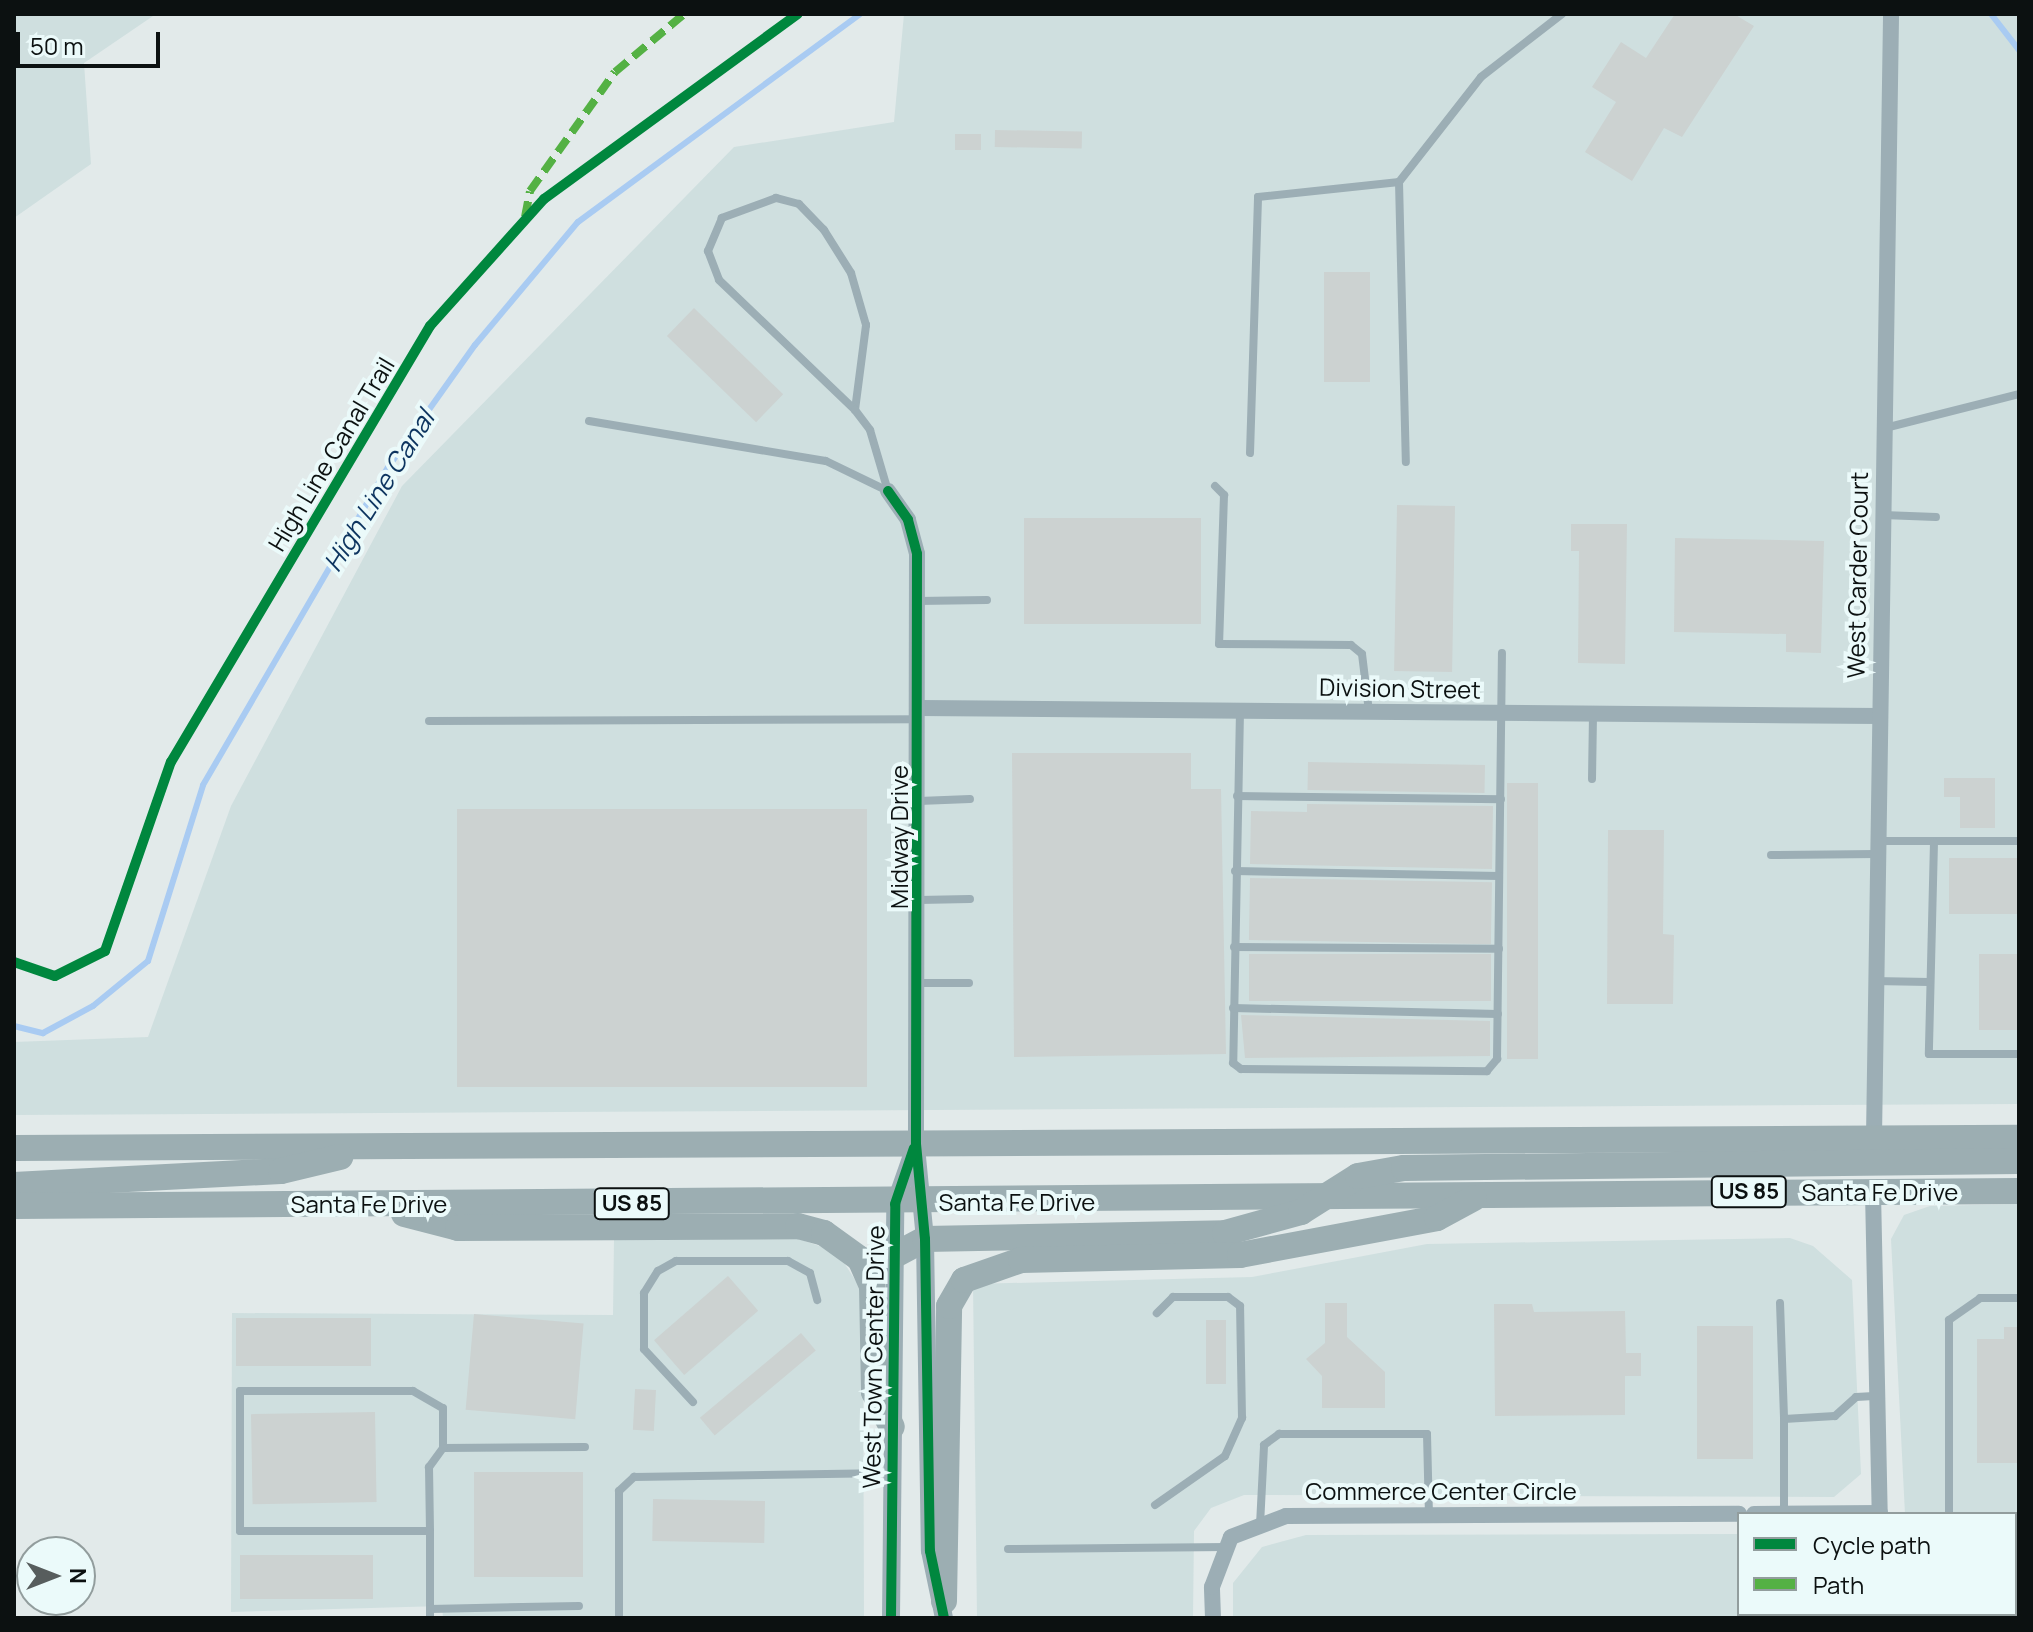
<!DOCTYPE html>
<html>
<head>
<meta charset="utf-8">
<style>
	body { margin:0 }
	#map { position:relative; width:2033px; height:1632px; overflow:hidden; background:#e2eaea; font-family:Manrope,sans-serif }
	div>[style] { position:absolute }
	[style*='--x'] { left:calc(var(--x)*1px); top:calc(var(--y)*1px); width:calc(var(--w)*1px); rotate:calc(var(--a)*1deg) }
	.built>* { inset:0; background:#cfdfdf }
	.stream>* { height:6px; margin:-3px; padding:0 3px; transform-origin:3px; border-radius:3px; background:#a9cbf2 }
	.building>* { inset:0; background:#ccd2d1; transform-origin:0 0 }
	.service>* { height:8px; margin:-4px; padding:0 4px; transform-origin:4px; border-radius:4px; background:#9caeb5 }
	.minor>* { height:16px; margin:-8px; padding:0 8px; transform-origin:8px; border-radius:8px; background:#9caeb5 }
	.tertiary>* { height:18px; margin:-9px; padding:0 9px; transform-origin:9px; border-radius:9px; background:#9caeb5 }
	.trunk>* { height:26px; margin:-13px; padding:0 13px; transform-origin:13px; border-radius:13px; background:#9caeb2 }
	.quiet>* { height:8px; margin-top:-4px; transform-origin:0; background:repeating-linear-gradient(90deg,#54b144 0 16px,transparent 0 24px) }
	.cycleway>* { height:10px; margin:-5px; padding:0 5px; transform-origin:5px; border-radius:5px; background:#00873e }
	span { translate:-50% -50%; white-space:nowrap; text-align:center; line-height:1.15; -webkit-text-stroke:8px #ebfafa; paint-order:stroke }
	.shield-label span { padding:2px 6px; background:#ebfafa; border:2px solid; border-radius:6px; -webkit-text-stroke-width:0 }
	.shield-label { font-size:22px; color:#0c1111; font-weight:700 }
	.street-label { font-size:24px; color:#0c1111 }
	.water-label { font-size:26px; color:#0d345f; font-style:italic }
	.frame { position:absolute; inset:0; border:16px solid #0c1111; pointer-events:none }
	.legend { position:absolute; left:1737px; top:1512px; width:280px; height:104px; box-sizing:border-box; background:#ebfafa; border:2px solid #929d9d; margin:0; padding:10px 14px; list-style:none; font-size:24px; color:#0c1111 }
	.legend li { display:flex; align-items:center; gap:16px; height:40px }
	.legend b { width:40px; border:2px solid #929d9d }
	.north { position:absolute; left:16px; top:1536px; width:80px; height:80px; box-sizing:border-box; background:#ebfafa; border:2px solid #929d9d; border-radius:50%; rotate:90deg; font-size:22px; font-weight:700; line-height:32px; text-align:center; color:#0c1111 }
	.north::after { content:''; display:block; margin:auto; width:28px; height:36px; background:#575d5d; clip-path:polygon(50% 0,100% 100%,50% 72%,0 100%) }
	.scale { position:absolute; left:16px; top:32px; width:144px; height:36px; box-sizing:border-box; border:4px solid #0c1111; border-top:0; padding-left:10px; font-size:24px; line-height:28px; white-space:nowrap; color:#0c1111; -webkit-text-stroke:6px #ebfafa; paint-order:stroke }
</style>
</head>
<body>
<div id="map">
	<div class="built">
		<i style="clip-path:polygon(14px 14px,156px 14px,84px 63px,91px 164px,14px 218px)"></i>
		<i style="clip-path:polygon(904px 14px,2019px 14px,2019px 1104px,14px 1115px,14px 1042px,148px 1037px,231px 806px,402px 486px,734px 147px,894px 122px)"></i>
		<i style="clip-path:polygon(2019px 1204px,2019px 1618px,1918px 1618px,2015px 1614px,2015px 1514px,1905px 1514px,1891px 1239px,1904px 1215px,1930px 1206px)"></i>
		<i style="clip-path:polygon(793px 1237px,837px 1252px,863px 1292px,864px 1618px,443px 1618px,442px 1606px,231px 1612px,232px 1313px,613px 1315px,614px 1239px)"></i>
		<i style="clip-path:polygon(1790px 1238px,1813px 1246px,1852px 1280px,1861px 1474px,1834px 1497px,1244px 1495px,1211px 1508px,1194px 1531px,1193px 1618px,977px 1618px,973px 1284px,1252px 1277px,1427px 1244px)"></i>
		<i style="clip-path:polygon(1739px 1534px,1739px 1614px,1876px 1618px,1233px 1618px,1233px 1583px,1262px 1547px,1306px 1535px)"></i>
	</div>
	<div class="stream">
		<i style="--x:1991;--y:14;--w:46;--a:52.1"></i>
		<i style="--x:14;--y:1026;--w:30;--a:14"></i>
		<i style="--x:43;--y:1033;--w:57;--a:-28.4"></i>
		<i style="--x:93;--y:1006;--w:71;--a:-39.3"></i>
		<i style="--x:148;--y:961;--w:184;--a:-72.6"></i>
		<i style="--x:203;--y:785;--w:369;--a:-59.8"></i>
		<i style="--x:389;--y:466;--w:148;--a:-54.6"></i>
		<i style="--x:475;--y:345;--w:160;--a:-50.1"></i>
		<i style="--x:578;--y:222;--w:350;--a:-36.4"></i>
	</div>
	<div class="building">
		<i style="clip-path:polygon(1675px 14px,1734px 14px,1754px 26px,1682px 137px,1664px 128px,1632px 181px,1585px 152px,1616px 102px,1592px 87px,1621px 42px,1646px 58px)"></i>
		<i style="left:995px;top:130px;width:87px;height:17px;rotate:1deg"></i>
		<i style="left:955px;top:134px;width:26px;height:16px"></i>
		<i style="left:1324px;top:272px;width:46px;height:110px"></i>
		<i style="left:694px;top:308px;width:124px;height:39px;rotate:44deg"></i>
		<i style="left:1397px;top:505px;width:58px;height:166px;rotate:1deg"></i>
		<i style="left:1024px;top:518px;width:177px;height:106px"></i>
		<i style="clip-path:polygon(1571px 524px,1627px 524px,1625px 664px,1578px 663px,1579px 551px,1571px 551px)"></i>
		<i style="clip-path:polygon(1675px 538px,1824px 541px,1821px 653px,1786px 652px,1786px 634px,1674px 632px)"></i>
		<i style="clip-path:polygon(1012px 753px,1191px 753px,1191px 789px,1221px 789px,1226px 1054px,1014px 1057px)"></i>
		<i style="left:1308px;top:762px;width:177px;height:28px;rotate:1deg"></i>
		<i style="clip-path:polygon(1944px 778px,1995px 778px,1995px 828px,1960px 828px,1960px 797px,1944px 797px)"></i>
		<i style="left:1507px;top:783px;width:31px;height:276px"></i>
		<i style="clip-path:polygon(1307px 804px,1493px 806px,1492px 869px,1250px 864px,1251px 811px,1307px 812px)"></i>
		<i style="left:867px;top:809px;width:278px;height:410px;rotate:90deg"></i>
		<i style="clip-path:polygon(1608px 830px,1664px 830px,1663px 934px,1674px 935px,1673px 1004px,1607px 1004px)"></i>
		<i style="left:1949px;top:858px;width:70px;height:56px"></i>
		<i style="left:1250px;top:878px;width:242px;height:62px;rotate:1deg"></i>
		<i style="left:1249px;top:954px;width:242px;height:47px"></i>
		<i style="left:1979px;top:954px;width:40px;height:76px"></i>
		<i style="clip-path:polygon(1241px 1015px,1490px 1021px,1490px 1056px,1245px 1058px)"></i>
		<i style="left:728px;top:1276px;width:46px;height:98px;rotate:49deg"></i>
		<i style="clip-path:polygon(1325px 1303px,1347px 1303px,1347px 1337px,1385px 1372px,1385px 1408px,1322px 1408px,1322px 1376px,1306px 1359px,1325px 1343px)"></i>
		<i style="clip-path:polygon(1494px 1304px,1532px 1304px,1534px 1312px,1625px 1311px,1626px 1353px,1641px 1353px,1641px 1376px,1625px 1376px,1625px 1415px,1495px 1416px)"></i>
		<i style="left:474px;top:1314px;width:110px;height:96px;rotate:5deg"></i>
		<i style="left:236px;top:1318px;width:135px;height:48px"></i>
		<i style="left:1206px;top:1320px;width:20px;height:64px"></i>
		<i style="left:1697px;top:1326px;width:56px;height:133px"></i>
		<i style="clip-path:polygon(2004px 1327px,2019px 1327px,2019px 1463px,1977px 1463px,1977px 1339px,2004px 1339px)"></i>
		<i style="left:801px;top:1333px;width:23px;height:132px;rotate:50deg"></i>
		<i style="left:656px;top:1390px;width:41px;height:21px;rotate:93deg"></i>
		<i style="left:375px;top:1412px;width:90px;height:124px;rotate:89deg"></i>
		<i style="left:474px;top:1472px;width:109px;height:105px"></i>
		<i style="left:653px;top:1499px;width:112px;height:42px;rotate:1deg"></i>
		<i style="left:240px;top:1555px;width:133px;height:44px"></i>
	</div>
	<div class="service">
		<i style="--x:1399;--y:182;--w:133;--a:-52"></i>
		<i style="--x:1481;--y:77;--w:103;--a:-37.9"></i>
		<i style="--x:855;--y:410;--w:86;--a:-82.6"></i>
		<i style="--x:866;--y:325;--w:54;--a:-106.1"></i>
		<i style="--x:851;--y:273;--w:51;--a:-122.1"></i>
		<i style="--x:824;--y:230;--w:36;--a:-134"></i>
		<i style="--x:799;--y:204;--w:24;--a:-165"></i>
		<i style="--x:776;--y:198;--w:58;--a:159.7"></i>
		<i style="--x:722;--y:218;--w:36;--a:113"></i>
		<i style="--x:708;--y:251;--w:31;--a:69"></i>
		<i style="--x:719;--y:280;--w:188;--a:43.7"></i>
		<i style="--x:855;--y:410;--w:25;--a:53"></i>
		<i style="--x:870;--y:430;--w:64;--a:73.6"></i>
		<i style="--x:589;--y:421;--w:240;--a:9.6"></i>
		<i style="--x:826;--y:461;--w:69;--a:25.8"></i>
		<i style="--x:1885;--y:428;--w:138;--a:-14.2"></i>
		<i style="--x:1250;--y:453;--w:256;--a:-88.2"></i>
		<i style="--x:1258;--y:197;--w:142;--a:-6.1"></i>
		<i style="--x:1399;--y:182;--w:280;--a:88.6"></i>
		<i style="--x:1215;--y:486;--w:13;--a:45"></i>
		<i style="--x:1224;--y:495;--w:149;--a:91.9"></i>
		<i style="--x:1219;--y:644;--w:132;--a:0.4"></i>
		<i style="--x:1351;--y:645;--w:14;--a:39"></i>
		<i style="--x:1362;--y:654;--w:58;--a:83.1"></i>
		<i style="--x:1883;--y:515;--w:53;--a:2.2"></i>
		<i style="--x:918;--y:601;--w:69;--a:-0.8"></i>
		<i style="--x:1240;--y:711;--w:352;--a:91.1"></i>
		<i style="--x:1233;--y:1063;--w:10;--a:37"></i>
		<i style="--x:1241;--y:1069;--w:246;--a:0.5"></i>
		<i style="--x:1487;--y:1071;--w:16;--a:-50"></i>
		<i style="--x:1497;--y:1059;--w:406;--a:-89.3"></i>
		<i style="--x:429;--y:721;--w:490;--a:-0.2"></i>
		<i style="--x:1592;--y:779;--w:65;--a:-89.1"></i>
		<i style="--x:1237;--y:796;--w:264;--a:0.7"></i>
		<i style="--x:919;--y:801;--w:51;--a:-2.2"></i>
		<i style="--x:1877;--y:841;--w:142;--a:0"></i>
		<i style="--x:1934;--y:842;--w:212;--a:91.4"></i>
		<i style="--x:1929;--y:1054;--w:90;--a:0"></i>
		<i style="--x:1771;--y:855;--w:105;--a:-0.5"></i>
		<i style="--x:1235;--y:871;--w:264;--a:1.1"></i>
		<i style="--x:919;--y:900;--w:51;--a:-1.1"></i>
		<i style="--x:1234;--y:947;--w:265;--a:0.4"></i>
		<i style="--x:1874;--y:981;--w:55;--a:1"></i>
		<i style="--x:918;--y:983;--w:51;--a:0"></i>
		<i style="--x:1233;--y:1008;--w:265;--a:1.3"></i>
		<i style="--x:1780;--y:1303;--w:116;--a:88"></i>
		<i style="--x:693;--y:1402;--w:72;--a:-132.8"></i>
		<i style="--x:644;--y:1349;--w:56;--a:-90"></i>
		<i style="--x:644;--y:1293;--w:26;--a:-58"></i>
		<i style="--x:658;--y:1271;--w:21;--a:-29"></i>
		<i style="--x:676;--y:1261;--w:112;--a:0"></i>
		<i style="--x:788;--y:1261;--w:25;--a:29"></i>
		<i style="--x:810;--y:1273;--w:28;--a:75"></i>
		<i style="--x:443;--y:1448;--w:142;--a:-0.4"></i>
		<i style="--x:1155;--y:1505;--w:85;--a:-35"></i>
		<i style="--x:1225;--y:1456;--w:42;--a:-65.9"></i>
		<i style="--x:1242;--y:1418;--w:112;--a:-91"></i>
		<i style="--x:1240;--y:1306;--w:15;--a:-143"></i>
		<i style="--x:1228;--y:1297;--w:55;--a:180"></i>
		<i style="--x:1173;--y:1297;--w:23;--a:135"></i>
		<i style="--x:1784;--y:1514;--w:95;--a:-90"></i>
		<i style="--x:1784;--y:1419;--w:51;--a:-3.4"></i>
		<i style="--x:1835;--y:1416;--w:28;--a:-42"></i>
		<i style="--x:1856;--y:1397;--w:18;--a:-3"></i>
		<i style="--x:1949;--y:1514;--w:194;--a:-90"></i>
		<i style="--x:1949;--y:1320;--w:38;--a:-35"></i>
		<i style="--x:1980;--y:1298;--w:39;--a:0"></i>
		<i style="--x:1260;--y:1525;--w:80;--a:-87.1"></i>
		<i style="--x:1264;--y:1445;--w:19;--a:-36"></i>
		<i style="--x:1279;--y:1434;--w:148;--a:0"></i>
		<i style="--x:1427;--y:1434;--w:82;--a:88.6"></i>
		<i style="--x:430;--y:1531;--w:190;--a:180"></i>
		<i style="--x:240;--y:1531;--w:140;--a:-90"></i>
		<i style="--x:240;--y:1391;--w:173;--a:0"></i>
		<i style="--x:413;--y:1391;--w:34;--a:30"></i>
		<i style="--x:443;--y:1408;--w:40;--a:90"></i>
		<i style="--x:443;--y:1448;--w:24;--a:126"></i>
		<i style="--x:429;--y:1467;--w:64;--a:89.1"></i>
		<i style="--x:430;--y:1531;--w:87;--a:90"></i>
		<i style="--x:2015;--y:1543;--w:4;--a:0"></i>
		<i style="--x:1008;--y:1549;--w:219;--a:-0.5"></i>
		<i style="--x:430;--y:1609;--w:149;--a:-1.2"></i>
		<i style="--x:1969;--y:1614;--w:4;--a:90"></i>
		<i style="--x:619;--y:1618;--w:127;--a:-90"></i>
		<i style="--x:619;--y:1491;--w:21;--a:-43"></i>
		<i style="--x:634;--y:1477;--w:257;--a:-0.9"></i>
	</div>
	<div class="minor">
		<i style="--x:888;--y:491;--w:35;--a:55"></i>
		<i style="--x:908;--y:520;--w:35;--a:75"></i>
		<i style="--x:917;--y:554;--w:590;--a:90.1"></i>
		<i style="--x:920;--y:708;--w:959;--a:0.48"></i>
		<i style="--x:1874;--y:1137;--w:1123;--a:-89.13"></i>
		<i style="--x:1873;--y:1192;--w:322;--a:88.8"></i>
		<i style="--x:1754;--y:1514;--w:126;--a:-0.5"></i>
		<i style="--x:1894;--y:1614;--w:4;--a:76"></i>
		<i style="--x:1213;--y:1618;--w:31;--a:-92"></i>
		<i style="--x:1212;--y:1587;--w:53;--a:-69.2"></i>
		<i style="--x:1231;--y:1537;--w:59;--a:-20.9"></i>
		<i style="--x:1286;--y:1516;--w:453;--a:-0.3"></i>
	</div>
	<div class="tertiary">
		<i style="--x:916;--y:1147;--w:92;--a:84.4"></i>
		<i style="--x:925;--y:1239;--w:312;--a:89.1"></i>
		<i style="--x:930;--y:1551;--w:68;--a:78.2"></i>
		<i style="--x:891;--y:1618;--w:414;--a:-89.4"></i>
		<i style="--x:895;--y:1204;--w:64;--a:-70.7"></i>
	</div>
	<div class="trunk">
		<i style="--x:14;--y:1148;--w:2005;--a:-0.29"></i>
		<i style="--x:14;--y:1185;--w:267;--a:-3"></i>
		<i style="--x:281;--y:1171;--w:61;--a:-13.3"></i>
		<i style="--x:14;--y:1206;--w:2005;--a:-0.43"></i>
		<i style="--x:404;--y:1214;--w:56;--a:14.5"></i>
		<i style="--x:458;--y:1228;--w:340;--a:-0.3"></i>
		<i style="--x:798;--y:1226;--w:27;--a:15"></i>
		<i style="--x:824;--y:1233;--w:44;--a:35.8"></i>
		<i style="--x:860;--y:1259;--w:30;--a:66"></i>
		<i style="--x:872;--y:1286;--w:106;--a:88.9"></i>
		<i style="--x:874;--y:1392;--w:39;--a:63"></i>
		<i style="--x:895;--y:1255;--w:34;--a:-28"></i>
		<i style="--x:925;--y:1239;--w:300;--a:-1.1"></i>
		<i style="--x:1225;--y:1233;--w:79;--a:-15.4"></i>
		<i style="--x:1301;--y:1212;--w:67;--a:-32.3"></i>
		<i style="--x:1358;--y:1176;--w:47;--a:-9.9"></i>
		<i style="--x:1404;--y:1168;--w:615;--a:-0.65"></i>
		<i style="--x:944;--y:1601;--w:295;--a:-89"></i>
		<i style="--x:949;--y:1306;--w:30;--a:-60"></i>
		<i style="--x:964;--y:1280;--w:60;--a:-19.3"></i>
		<i style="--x:1021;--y:1260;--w:219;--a:-1.3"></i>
		<i style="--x:1240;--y:1255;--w:200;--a:-10.6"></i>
		<i style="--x:1437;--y:1218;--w:42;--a:-28.4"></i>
	</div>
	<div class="quiet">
		<i style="--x:525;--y:217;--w:26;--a:-79"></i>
		<i style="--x:530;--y:191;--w:146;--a:-54.5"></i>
		<i style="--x:615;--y:72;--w:90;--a:-40"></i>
	</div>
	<div class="cycleway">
		<i style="--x:888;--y:491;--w:35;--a:55"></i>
		<i style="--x:908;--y:520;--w:35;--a:75"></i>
		<i style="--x:917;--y:554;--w:590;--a:90.1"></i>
		<i style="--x:916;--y:1144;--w:95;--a:84.6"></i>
		<i style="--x:925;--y:1239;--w:312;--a:89.1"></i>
		<i style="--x:930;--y:1551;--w:68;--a:78.2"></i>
		<i style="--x:14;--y:962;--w:43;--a:18.9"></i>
		<i style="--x:55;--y:976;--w:56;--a:-26.6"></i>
		<i style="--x:105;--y:951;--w:200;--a:-70.8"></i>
		<i style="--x:171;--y:762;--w:507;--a:-59.29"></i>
		<i style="--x:430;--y:326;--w:171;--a:-48.1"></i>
		<i style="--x:544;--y:199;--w:314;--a:-36.1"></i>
		<i style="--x:891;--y:1618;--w:414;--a:-89.4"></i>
		<i style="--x:895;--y:1204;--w:59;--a:-71.3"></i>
	</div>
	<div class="shield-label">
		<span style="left:1749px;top:1192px">US 85</span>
		<span style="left:632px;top:1204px">US 85</span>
	</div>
	<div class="street-label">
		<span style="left:331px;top:454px;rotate:-59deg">High Line Canal Trail</span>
		<span style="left:1857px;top:575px;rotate:-89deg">West Carder Court</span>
		<span style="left:1400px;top:688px;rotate:1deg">Division Street</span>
		<span style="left:899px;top:837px;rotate:-90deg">Midway Drive</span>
		<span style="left:1880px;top:1192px">Santa Fe Drive</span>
		<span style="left:1017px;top:1202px">Santa Fe Drive</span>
		<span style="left:369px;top:1204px">Santa Fe Drive</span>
		<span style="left:873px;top:1357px;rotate:-89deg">West Town Center Drive</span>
		<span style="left:1441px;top:1491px">Commerce Center Circle</span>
	</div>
	<div class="water-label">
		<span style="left:379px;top:491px;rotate:-58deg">High Line Canal</span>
	</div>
	<div class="frame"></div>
	<ul class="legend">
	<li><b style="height:10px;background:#00873e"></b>Cycle path</li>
	<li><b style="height:10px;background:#54b144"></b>Path</li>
	</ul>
	<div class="north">N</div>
	<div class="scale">50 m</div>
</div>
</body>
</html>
